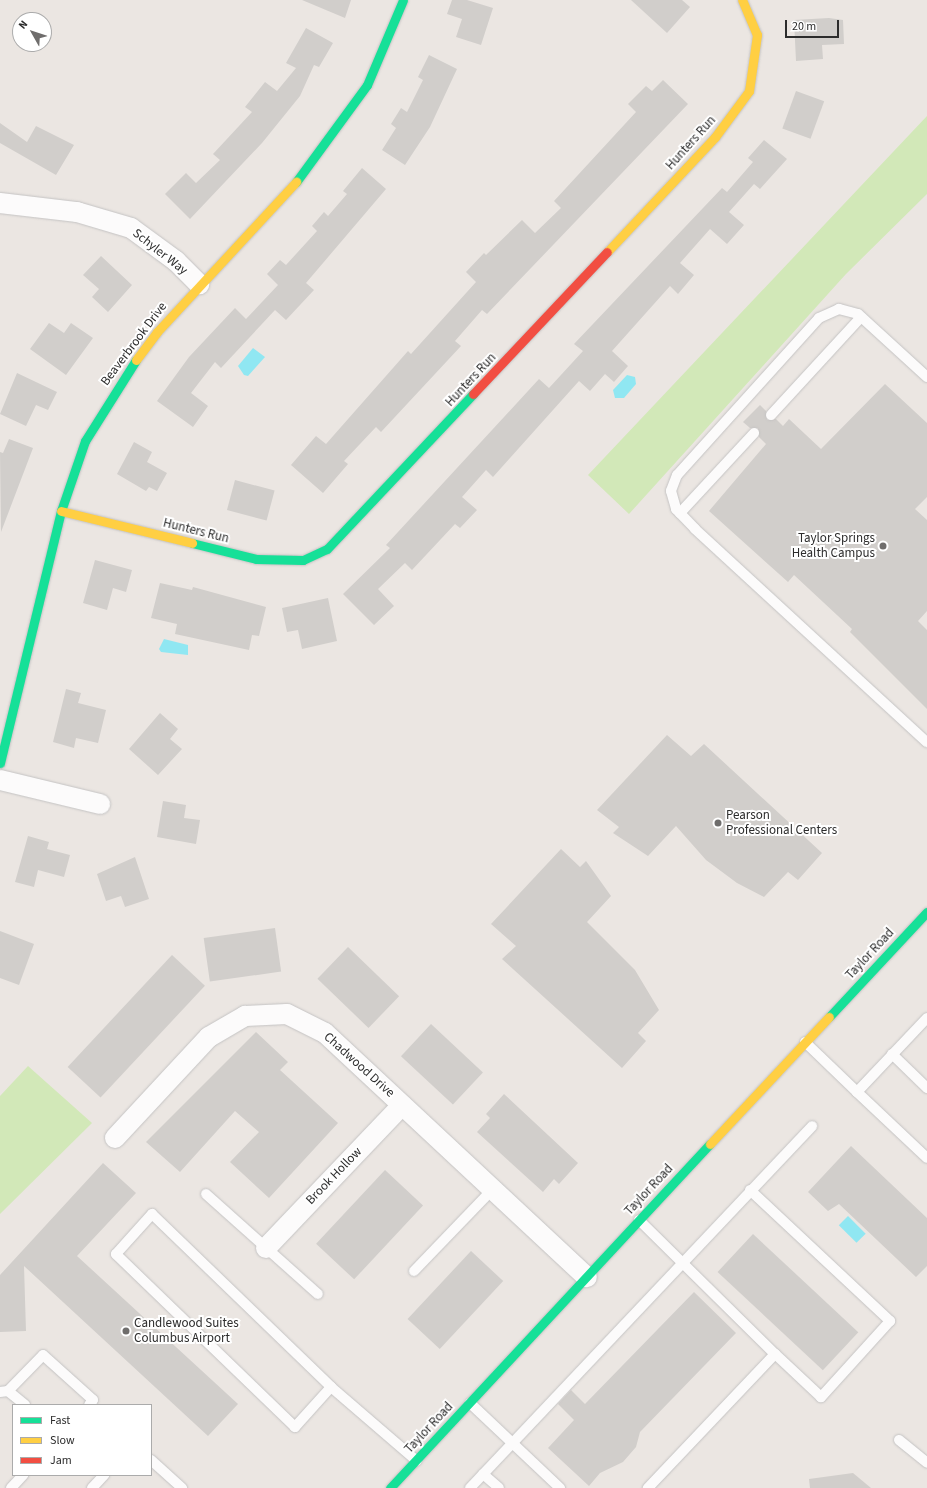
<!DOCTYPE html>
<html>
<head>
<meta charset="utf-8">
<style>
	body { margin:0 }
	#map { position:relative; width:927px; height:1488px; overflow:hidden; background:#ebe6e2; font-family:"Source Sans 3",sans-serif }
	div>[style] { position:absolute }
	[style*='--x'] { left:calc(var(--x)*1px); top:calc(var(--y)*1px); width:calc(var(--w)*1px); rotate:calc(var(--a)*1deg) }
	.green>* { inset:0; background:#d2e8b8 }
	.water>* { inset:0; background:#90e7f2; transform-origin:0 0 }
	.building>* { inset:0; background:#d1cecb; transform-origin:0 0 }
	.roads { filter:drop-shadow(0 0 1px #c4c3c3) drop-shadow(0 0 1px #c4c3c3) }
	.lane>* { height:10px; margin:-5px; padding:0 5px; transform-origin:5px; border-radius:5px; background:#fcfbfb }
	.street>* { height:20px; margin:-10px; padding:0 10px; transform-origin:10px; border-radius:10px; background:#fcfbfb }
	.fast>* { height:9px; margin:-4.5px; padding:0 4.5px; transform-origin:4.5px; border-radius:4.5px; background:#16e098 }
	.slow>* { height:9px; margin:-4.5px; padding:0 4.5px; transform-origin:4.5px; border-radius:4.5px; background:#ffcf43 }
	.jam>* { height:9px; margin:-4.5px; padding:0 4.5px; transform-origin:4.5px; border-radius:4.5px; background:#f24e42 }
	.dots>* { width:11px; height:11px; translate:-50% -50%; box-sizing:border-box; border:2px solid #fff; border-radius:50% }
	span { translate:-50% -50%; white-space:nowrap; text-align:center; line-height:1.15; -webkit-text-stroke:4px #fff; paint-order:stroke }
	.street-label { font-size:13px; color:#2c2c2c }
	.poi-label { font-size:13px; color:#2c2c2c }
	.right { translate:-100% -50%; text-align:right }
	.left { translate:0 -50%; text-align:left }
	.legend { position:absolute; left:12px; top:1404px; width:140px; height:72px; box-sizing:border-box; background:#fff; border:1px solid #ababab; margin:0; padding:5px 7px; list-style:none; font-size:12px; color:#2c2c2c }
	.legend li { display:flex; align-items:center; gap:8px; height:20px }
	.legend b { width:20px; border:1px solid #ababab }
	.north { position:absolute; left:12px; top:12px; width:40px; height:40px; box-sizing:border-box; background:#fff; border:1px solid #ababab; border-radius:50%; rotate:309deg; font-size:11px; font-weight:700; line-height:16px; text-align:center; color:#2c2c2c }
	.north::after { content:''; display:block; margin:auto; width:14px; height:18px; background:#6f6d6c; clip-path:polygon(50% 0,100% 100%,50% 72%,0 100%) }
	.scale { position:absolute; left:785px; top:20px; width:54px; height:18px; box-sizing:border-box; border:2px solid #2c2c2c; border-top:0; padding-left:5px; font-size:12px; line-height:14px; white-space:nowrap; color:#2c2c2c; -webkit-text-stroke:3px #fff; paint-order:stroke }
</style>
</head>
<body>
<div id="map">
	<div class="green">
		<i style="clip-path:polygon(927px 116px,927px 194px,846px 274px,629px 514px,588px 475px)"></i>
		<i style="clip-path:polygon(28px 1066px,92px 1123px,0 1214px,0 1096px)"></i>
	</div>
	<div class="water">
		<i style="clip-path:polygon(253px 348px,265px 357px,248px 376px,244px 375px,238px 366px)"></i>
		<i style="clip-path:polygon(627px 375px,635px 377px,636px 384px,624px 398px,615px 398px,613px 390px)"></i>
		<i style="clip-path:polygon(164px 639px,188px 645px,188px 655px,161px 652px,159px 649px)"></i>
		<i style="left:848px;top:1216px;width:25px;height:13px;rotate:45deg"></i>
	</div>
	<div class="building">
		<i style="clip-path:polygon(302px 0,351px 0,345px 18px)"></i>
		<i style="clip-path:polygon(452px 0,467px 0,493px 8px,481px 45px,456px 37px,462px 19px,447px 14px)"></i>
		<i style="clip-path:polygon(631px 0,682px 0,690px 7px,667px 33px)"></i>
		<i style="clip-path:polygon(829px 18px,843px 20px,844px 44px,822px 45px,823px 59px,796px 61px,794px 20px)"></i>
		<i style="clip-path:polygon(306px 28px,333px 43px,319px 67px,314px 65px,300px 96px,262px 143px,190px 219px,165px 194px,186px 173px,196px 183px,220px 160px,213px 154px,252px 112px,245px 107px,265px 82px,277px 91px,296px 68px,286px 63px)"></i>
		<i style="clip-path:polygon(429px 55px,457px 69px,430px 127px,405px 165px,382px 150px,396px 128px,391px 124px,401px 108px,407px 112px,423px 80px,418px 77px)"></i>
		<i style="clip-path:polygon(663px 80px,688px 104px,487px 314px,482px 310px,455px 341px,461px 346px,381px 432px,376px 427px,344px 461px,348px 464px,323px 493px,291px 465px,316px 436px,326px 444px,408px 351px,411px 354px,476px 282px,466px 272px,484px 253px,486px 255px,522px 220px,535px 233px,561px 208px,554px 201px,636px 112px,628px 104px,646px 86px,652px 91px)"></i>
		<i style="left:796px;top:91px;width:30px;height:40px;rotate:20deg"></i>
		<i style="clip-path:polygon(0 123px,27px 142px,36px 126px,74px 145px,56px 175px,0 143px)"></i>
		<i style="clip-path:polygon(764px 140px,787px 159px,760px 189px,754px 184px,729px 212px,744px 225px,727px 244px,710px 229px,680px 263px,694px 275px,678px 294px,670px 286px,612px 351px,628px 366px,614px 382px,605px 374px,590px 391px,579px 381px,493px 477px,486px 470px,462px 497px,477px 510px,460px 528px,455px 524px,412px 570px,405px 563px,378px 589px,394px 606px,374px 625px,343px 594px,390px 548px,386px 545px,539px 379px,549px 388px,583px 351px,574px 344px,722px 188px,727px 192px,753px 162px,748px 158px)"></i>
		<i style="clip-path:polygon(362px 168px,386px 189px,306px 283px,314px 290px,286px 320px,275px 310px,221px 368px,215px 362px,191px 393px,208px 406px,193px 427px,157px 401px,189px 357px,235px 308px,246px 319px,278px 285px,267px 274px,280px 260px,286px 265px,317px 231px,312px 226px,324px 212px,328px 216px,347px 194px,343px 191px)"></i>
		<i style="clip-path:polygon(101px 256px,132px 285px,108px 312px,92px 297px,99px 289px,83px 275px)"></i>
		<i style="clip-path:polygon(49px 323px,64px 333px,71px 323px,93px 338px,66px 375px,30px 349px)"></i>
		<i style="clip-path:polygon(17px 373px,57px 392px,48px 410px,36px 405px,26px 426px,0 414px)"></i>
		<i style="clip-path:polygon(885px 384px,927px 423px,927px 497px,915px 509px,927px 520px,927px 611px,918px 621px,927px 630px,927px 709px,850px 632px,852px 629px,794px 575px,788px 582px,709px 511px,766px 444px,759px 437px,758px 428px,750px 428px,743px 422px,760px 405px,766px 411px,767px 420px,776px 419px,783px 426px,789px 419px,821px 449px)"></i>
		<i style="clip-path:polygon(9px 439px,33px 448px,1px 532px,0 452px,3px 453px)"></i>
		<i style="clip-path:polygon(134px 442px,152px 452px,147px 462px,167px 473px,157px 491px,149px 487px,146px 491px,117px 474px)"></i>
		<i style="left:235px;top:480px;width:41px;height:31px;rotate:15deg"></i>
		<i style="clip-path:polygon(95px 560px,132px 570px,126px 592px,113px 588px,107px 610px,83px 603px)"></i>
		<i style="clip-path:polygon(160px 583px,192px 590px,193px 587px,266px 607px,259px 636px,252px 635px,249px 650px,175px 634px,177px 624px,151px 618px)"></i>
		<i style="clip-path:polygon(328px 598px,337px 641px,302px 649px,298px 630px,287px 632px,282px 608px)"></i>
		<i style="clip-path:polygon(66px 689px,81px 693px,78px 703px,106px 710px,98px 743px,76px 738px,74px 748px,53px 742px)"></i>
		<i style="clip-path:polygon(160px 713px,178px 729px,170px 739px,182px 749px,158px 775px,129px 749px)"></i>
		<i style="clip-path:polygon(667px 735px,691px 756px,704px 744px,822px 853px,798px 880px,788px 872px,764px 897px,737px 883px,706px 860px,676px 826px,648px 856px,613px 833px,619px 827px,597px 810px)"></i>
		<i style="clip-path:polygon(163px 801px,186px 805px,184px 818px,200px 820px,196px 844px,157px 837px)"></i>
		<i style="clip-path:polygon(28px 836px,49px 842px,47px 849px,70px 855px,64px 877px,38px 870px,34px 887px,15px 882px)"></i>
		<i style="clip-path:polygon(561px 849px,580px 867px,586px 861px,611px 896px,587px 922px,635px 970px,659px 1010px,638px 1033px,646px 1041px,622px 1068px,502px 959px,516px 946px,491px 924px)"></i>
		<i style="clip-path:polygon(135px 857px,149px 899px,125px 907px,121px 896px,106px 901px,97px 874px)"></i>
		<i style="left:275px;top:928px;width:44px;height:72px;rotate:82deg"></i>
		<i style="clip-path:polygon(0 931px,34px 944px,19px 985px,0 978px)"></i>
		<i style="left:348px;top:947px;width:71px;height:44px;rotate:44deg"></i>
		<i style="left:172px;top:955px;width:45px;height:153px;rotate:43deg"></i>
		<i style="left:431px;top:1024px;width:71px;height:44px;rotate:43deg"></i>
		<i style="clip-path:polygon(256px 1032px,288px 1062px,280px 1070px,338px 1123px,269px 1198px,230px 1162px,259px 1132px,235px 1111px,180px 1172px,146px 1142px)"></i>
		<i style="clip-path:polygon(504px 1094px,578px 1163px,559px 1184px,554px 1179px,543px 1192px,477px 1132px,490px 1118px,486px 1114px)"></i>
		<i style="clip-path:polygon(851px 1146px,927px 1218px,927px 1266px,916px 1277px,839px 1204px,828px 1211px,808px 1192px)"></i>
		<i style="clip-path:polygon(103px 1163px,136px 1193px,77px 1256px,238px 1404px,208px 1436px,24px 1266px,26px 1331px,0 1332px,0 1275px)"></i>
		<i style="left:385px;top:1170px;width:52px;height:101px;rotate:43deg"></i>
		<i style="left:753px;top:1234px;width:144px;height:52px;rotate:43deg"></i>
		<i style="left:471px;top:1251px;width:44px;height:93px;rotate:43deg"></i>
		<i style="clip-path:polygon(694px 1292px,736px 1333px,640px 1432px,636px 1447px,623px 1462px,600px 1473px,589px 1486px,548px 1448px,574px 1420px,558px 1404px,571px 1390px,585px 1404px)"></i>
		<i style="clip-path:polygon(853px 1473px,871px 1488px,810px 1488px,809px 1479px)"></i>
	</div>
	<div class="roads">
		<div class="lane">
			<i style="--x:927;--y:377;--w:93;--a:-137.6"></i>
			<i style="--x:858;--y:314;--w:20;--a:-165"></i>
			<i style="--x:839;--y:309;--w:22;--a:156"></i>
			<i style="--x:819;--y:318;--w:212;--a:132.1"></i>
			<i style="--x:677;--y:475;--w:17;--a:111"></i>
			<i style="--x:671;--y:491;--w:19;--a:74"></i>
			<i style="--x:676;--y:509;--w:28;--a:46"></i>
			<i style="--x:695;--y:529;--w:315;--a:42.6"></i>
			<i style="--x:771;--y:415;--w:133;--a:-47.4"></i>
			<i style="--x:680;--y:513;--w:109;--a:-47.2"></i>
			<i style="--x:805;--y:1042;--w:72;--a:43.9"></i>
			<i style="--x:857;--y:1092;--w:102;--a:-46.6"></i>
			<i style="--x:892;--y:1054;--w:49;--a:44.2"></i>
			<i style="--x:857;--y:1092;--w:96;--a:43.3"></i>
			<i style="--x:750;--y:1190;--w:192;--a:43.1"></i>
			<i style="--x:890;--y:1321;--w:103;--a:132.2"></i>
			<i style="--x:821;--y:1397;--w:63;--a:-136.9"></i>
			<i style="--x:206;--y:1194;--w:150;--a:41.8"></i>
			<i style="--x:639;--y:1220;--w:191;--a:44.6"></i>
			<i style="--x:775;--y:1354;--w:185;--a:133.5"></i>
			<i style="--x:414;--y:1271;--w:114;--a:-46.1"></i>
			<i style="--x:331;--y:1387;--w:54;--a:132"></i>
			<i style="--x:295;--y:1427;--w:249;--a:-136"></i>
			<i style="--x:116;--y:1254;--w:54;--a:-48"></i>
			<i style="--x:152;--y:1214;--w:249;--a:44"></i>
			<i style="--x:331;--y:1387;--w:113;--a:40.7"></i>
			<i style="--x:8;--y:1391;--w:50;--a:-45.8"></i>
			<i style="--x:43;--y:1355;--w:67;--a:42"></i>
			<i style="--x:93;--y:1400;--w:6;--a:129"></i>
			<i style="--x:0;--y:1392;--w:8;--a:-7"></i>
			<i style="--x:8;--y:1391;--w:22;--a:39"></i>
			<i style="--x:470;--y:1403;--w:124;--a:43.4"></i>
			<i style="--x:899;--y:1440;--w:36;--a:39"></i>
			<i style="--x:151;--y:1460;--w:42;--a:42.1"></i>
			<i style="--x:483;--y:1474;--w:21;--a:41"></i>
			<i style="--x:11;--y:1488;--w:18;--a:-47"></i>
			<i style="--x:92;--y:1488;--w:18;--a:-47"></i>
			<i style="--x:470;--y:1488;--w:498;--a:-46.6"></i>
		</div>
		<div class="street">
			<i style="--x:0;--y:203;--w:78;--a:6.7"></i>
			<i style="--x:77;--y:212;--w:56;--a:16.5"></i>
			<i style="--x:131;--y:228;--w:56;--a:36.3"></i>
			<i style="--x:176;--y:261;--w:33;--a:45"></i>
			<i style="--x:0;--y:780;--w:103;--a:13.5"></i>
			<i style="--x:115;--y:1138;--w:138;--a:-47.1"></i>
			<i style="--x:209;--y:1037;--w:42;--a:-30.3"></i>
			<i style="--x:245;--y:1016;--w:42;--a:-2.7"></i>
			<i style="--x:287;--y:1014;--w:42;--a:26.6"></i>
			<i style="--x:325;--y:1033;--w:358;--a:43"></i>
			<i style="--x:266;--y:1248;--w:197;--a:-46.4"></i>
		</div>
		<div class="fast">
			<i style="--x:296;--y:182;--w:120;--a:-53.8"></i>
			<i style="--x:367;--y:85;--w:92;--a:-67"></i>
			<i style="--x:192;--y:543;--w:66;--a:14"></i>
			<i style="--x:256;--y:559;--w:47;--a:1.2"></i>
			<i style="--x:303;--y:560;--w:26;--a:-25"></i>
			<i style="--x:327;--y:549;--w:213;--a:-46.7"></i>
			<i style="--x:0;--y:763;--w:259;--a:-76.4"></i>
			<i style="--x:61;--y:511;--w:74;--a:-71.1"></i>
			<i style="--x:85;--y:441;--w:96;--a:-57.8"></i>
			<i style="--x:829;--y:1017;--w:144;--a:-47"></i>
			<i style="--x:390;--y:1488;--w:470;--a:-47.1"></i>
		</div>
		<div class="slow">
			<i style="--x:607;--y:252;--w:158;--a:-46.8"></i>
			<i style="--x:715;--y:137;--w:57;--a:-53.5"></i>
			<i style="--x:749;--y:91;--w:57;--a:-81.9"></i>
			<i style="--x:757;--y:35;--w:38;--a:-113"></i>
			<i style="--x:136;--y:360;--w:35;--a:-53"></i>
			<i style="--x:157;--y:332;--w:205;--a:-47.2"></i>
			<i style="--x:61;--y:511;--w:135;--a:13.7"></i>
			<i style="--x:710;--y:1144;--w:174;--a:-46.9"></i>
		</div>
		<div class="jam">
			<i style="--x:473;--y:394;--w:195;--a:-46.7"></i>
		</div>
	</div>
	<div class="dots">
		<i style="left:883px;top:546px;background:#6f6d6c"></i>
		<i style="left:718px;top:823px;background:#6f6d6c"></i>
		<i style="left:126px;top:1331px;background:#6f6d6c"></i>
	</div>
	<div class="street-label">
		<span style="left:691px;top:143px;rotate:-48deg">Hunters Run</span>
		<span style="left:160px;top:252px;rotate:38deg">Schyler Way</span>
		<span style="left:134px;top:344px;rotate:-53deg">Beaverbrook Drive</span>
		<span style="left:471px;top:380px;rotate:-47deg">Hunters Run</span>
		<span style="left:196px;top:531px;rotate:14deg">Hunters Run</span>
		<span style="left:870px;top:954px;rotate:-47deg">Taylor Road</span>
		<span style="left:359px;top:1065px;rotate:42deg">Chadwood Drive</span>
		<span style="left:334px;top:1176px;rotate:-46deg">Brook Hollow</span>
		<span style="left:649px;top:1190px;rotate:-47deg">Taylor Road</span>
		<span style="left:429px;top:1428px;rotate:-47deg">Taylor Road</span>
	</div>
	<div class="poi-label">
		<span class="right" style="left:875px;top:546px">Taylor Springs<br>Health Campus</span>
		<span class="left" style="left:726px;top:823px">Pearson<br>Professional Centers</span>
		<span class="left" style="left:134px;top:1331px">Candlewood Suites<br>Columbus Airport</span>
	</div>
	<ul class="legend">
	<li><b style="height:5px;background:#16e098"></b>Fast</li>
	<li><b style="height:5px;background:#ffcf43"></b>Slow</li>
	<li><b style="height:5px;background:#f24e42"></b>Jam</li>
	</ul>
	<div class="north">N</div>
	<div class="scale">20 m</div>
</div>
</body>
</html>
